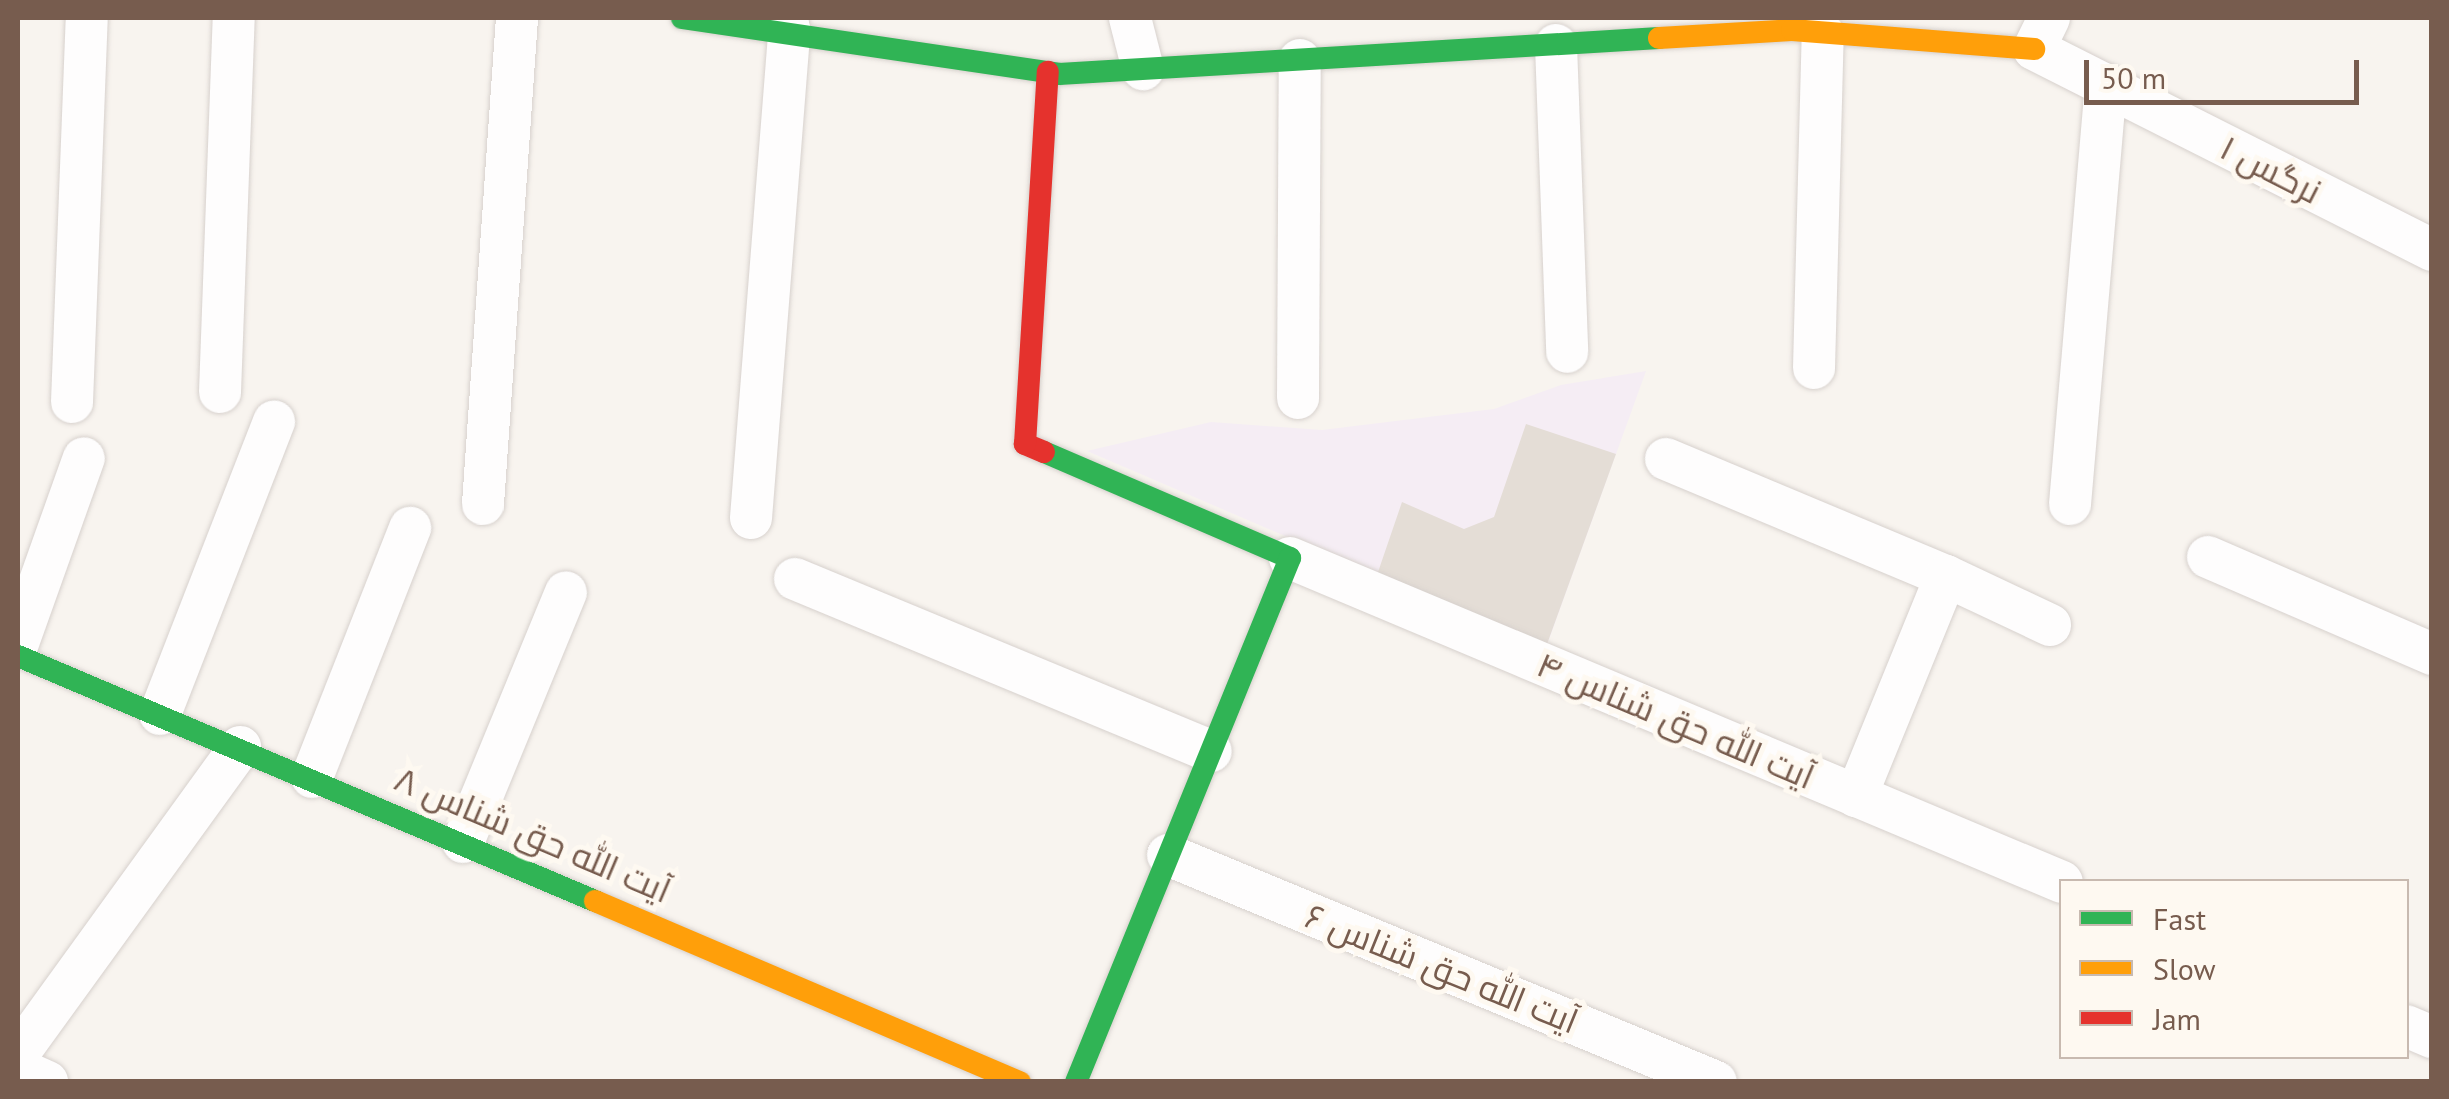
<!DOCTYPE html>
<html>
<head>
<meta charset="utf-8">
<style>
	body { margin:0 }
	#map { position:relative; width:2449px; height:1099px; overflow:hidden; background:#f8f4ef; font-family:"PT Sans",Cairo,sans-serif }
	div>[style] { position:absolute }
	[style*='--x'] { left:calc(var(--x)*1px); top:calc(var(--y)*1px); width:calc(var(--w)*1px); rotate:calc(var(--a)*1deg) }
	.education>* { inset:0; background:#f5edf4 }
	.building>* { inset:0; background:#e4ddd6 }
	.roads { filter:drop-shadow(0 0 2px #d7d1cd) drop-shadow(0 0 2px #d7d1cd) }
	.street>* { height:42px; margin:-21px; padding:0 21px; transform-origin:21px; border-radius:21px; background:#fefdfd }
	.fast>* { height:22px; margin:-11px; padding:0 11px; transform-origin:11px; border-radius:11px; background:#30b455 }
	.slow>* { height:22px; margin:-11px; padding:0 11px; transform-origin:11px; border-radius:11px; background:#ff9f0a }
	.jam>* { height:22px; margin:-11px; padding:0 11px; transform-origin:11px; border-radius:11px; background:#e5322d }
	span { translate:-50% -50%; white-space:nowrap; text-align:center; line-height:1.15; -webkit-text-stroke:10px #fef9f1; paint-order:stroke }
	.street-label { font-size:35px; color:#775c4e }
	.frame { position:absolute; inset:0; border:20px solid #775c4e; pointer-events:none }
	.legend { position:absolute; left:2059px; top:879px; width:350px; height:180px; box-sizing:border-box; background:#fef9f1; border:2px solid #c8bab0; margin:0; padding:12px 18px; list-style:none; font-size:30px; color:#775c4e }
	.legend li { display:flex; align-items:center; gap:20px; height:50px }
	.legend b { width:50px; border:2px solid #c8bab0 }
	.scale { position:absolute; left:2084px; top:60px; width:275px; height:45px; box-sizing:border-box; border:5px solid #775c4e; border-top:0; padding-left:12px; font-size:30px; line-height:35px; white-space:nowrap; color:#775c4e; -webkit-text-stroke:8px #fef9f1; paint-order:stroke }
</style>
</head>
<body>
<div id="map">
	<div class="education">
		<i style="clip-path:polygon(1646px 371px,1546px 648px,1087px 451px,1211px 422px,1322px 430px,1494px 409px,1561px 385px)"></i>
	</div>
	<div class="building">
		<i style="clip-path:polygon(1526px 424px,1616px 454px,1546px 647px,1377px 575px,1402px 502px,1464px 529px,1494px 517px)"></i>
	</div>
	<div class="roads">
		<div class="street">
			<i style="--x:1130;--y:18;--w:53;--a:75.7"></i>
			<i style="--x:2049;--y:18;--w:34;--a:116"></i>
			<i style="--x:2034;--y:49;--w:446;--a:26.8"></i>
			<i style="--x:1556;--y:45;--w:307;--a:87.9"></i>
			<i style="--x:1814;--y:368;--w:335;--a:-88.5"></i>
			<i style="--x:220;--y:392;--w:374;--a:-87.9"></i>
			<i style="--x:1298;--y:398;--w:338;--a:-89.7"></i>
			<i style="--x:72;--y:402;--w:384;--a:-87.8"></i>
			<i style="--x:1666;--y:459;--w:303;--a:22.7"></i>
			<i style="--x:1946;--y:576;--w:238;--a:112.2"></i>
			<i style="--x:483;--y:504;--w:487;--a:-86"></i>
			<i style="--x:2070;--y:504;--w:421;--a:-85.1"></i>
			<i style="--x:751;--y:518;--w:489;--a:-85.5"></i>
			<i style="--x:789;--y:30;--w:12;--a:-99"></i>
			<i style="--x:2208;--y:557;--w:244;--a:23.4"></i>
			<i style="--x:1290;--y:558;--w:837;--a:22.77"></i>
			<i style="--x:1946;--y:576;--w:115;--a:25.2"></i>
			<i style="--x:795;--y:579;--w:450;--a:22.5"></i>
			<i style="--x:18;--y:643;--w:196;--a:-70.4"></i>
			<i style="--x:160;--y:714;--w:314;--a:-68.7"></i>
			<i style="--x:312;--y:777;--w:268;--a:-68.5"></i>
			<i style="--x:463;--y:842;--w:270;--a:-67.6"></i>
			<i style="--x:1168;--y:855;--w:593;--a:22.5"></i>
			<i style="--x:2406;--y:1026;--w:28;--a:23"></i>
			<i style="--x:18;--y:1054;--w:379;--a:-54.1"></i>
			<i style="--x:18;--y:1069;--w:32;--a:24"></i>
		</div>
		<div class="fast">
			<i style="--x:682;--y:18;--w:381;--a:8.4"></i>
			<i style="--x:1059;--y:74;--w:601;--a:-3.43"></i>
			<i style="--x:1044;--y:452;--w:268;--a:23.3"></i>
			<i style="--x:1290;--y:558;--w:566;--a:112.21"></i>
			<i style="--x:18;--y:656;--w:627;--a:23.01"></i>
		</div>
		<div class="slow">
			<i style="--x:1659;--y:38;--w:133;--a:-3.4"></i>
			<i style="--x:1792;--y:30;--w:243;--a:4.5"></i>
			<i style="--x:595;--y:901;--w:462;--a:23.1"></i>
		</div>
		<div class="jam">
			<i style="--x:1044;--y:452;--w:21;--a:-157"></i>
			<i style="--x:1025;--y:444;--w:373;--a:-86.5"></i>
		</div>
	</div>
	<div class="street-label">
		<span style="left:2271px;top:169px;rotate:27deg">نرگس ۱</span>
		<span style="left:1676px;top:720px;rotate:23deg">آیت الله حق شناس ۴</span>
		<span style="left:533px;top:834px;rotate:23deg">آیت الله حق شناس ۸</span>
		<span style="left:1442px;top:968px;rotate:22deg">آیت الله حق شناس ۶</span>
	</div>
	<div class="frame"></div>
	<ul class="legend">
	<li><b style="height:12px;background:#30b455"></b>Fast</li>
	<li><b style="height:12px;background:#ff9f0a"></b>Slow</li>
	<li><b style="height:12px;background:#e5322d"></b>Jam</li>
	</ul>
	<div class="scale">50 m</div>
</div>
</body>
</html>
